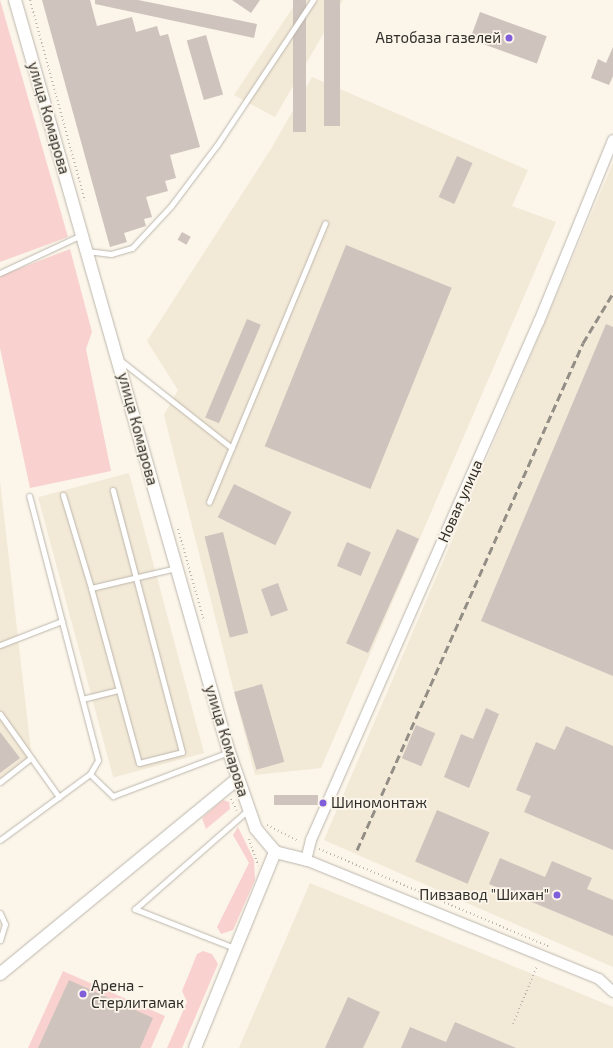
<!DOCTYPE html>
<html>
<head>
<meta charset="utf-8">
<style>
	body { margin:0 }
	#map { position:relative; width:613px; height:1048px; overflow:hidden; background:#fbf5ea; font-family:"Exo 2",sans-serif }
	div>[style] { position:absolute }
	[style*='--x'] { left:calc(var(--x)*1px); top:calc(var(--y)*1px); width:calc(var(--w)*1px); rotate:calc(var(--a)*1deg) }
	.built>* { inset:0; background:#f3e9d7; transform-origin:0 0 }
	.green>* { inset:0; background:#f9d2cf }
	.building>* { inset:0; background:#cfc3bd; transform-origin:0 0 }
	.path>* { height:2px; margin-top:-1px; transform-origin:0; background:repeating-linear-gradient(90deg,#bbb6ad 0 1px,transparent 0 4px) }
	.roads { filter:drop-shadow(0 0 1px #bcb6ac) drop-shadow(0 0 1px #bcb6ac) }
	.service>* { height:5px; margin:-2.5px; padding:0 2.5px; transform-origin:2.5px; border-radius:2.5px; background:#fff }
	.minor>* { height:10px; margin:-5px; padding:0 5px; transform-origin:5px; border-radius:5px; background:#fff }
	.tertiary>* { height:12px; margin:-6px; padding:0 6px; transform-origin:6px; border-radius:6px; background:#fff }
	.rail>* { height:3px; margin-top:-1.5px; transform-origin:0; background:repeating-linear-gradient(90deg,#928e86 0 8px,transparent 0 12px) }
	.dots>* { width:11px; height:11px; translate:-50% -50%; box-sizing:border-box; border:2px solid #fbf5ea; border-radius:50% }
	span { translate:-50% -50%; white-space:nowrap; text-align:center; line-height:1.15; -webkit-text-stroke:3.5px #fbf5ea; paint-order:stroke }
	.poi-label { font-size:15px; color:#302e2a }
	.right { translate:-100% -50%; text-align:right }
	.left { translate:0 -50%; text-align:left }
	.street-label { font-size:15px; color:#302e2a }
</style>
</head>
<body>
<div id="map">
	<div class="built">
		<i style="clip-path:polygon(298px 0,343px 0,275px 117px,234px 95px)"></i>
		<i style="clip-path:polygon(312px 77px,528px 170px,512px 206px,556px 222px,321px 768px,255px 775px,164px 415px,178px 390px,147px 341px,271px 149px)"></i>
		<i style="clip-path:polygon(613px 163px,613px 967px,324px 840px)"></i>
		<i style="left:129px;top:473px;width:290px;height:94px;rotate:75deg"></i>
		<i style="clip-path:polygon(0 481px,32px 760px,0 784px)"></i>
		<i style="clip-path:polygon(310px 883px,613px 1007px,613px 1048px,239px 1048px)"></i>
	</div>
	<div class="green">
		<i style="clip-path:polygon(0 0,68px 237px,0 262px)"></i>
		<i style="clip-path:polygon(70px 249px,92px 332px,86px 349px,111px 471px,30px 488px,0 348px,0 276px)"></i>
		<i style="clip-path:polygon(223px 800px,229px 802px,230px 809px,206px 829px,202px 818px)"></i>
		<i style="clip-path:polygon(238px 827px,254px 860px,255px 880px,233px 930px,221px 934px,217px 927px,249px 863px,233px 835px)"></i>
		<i style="clip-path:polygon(203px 951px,212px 954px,218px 964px,182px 1048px,167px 1048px,187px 1002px,182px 991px,197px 954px)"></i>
		<i style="clip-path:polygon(63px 971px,165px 1016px,151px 1048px,28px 1048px)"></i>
	</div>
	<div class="building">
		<i style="clip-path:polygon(42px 0,90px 0,97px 26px,132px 17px,136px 32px,157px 26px,160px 36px,168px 34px,200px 147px,170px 155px,176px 178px,165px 181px,168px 191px,146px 197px,152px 217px,144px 219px,146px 226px,124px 233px,127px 242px,110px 247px)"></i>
		<i style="clip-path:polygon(95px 0,138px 0,257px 24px,254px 38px,95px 4px)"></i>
		<i style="clip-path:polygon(232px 0,260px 0,251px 13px)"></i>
		<i style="left:293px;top:0;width:13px;height:132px"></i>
		<i style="left:324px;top:0;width:16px;height:126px"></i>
		<i style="left:480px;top:12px;width:71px;height:29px;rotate:20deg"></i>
		<i style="left:206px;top:35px;width:62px;height:20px;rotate:74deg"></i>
		<i style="clip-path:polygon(613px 47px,613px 76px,609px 85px,591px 78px,598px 59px,606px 63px)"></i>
		<i style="left:457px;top:156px;width:17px;height:45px;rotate:24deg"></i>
		<i style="left:182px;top:232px;width:10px;height:9px;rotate:29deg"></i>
		<i style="left:346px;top:245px;width:114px;height:217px;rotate:22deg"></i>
		<i style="left:247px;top:319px;width:15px;height:107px;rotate:23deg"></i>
		<i style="clip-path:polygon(606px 324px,613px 327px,613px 676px,481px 621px)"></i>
		<i style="left:234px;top:484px;width:64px;height:37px;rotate:26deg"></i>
		<i style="left:397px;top:529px;width:24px;height:125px;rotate:24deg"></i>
		<i style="left:223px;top:532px;width:104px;height:19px;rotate:76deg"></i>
		<i style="left:347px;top:542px;width:26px;height:26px;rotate:23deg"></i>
		<i style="left:278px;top:583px;width:29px;height:18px;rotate:70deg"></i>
		<i style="left:262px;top:684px;width:81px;height:29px;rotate:74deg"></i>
		<i style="clip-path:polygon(486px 708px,499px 714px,469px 788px,444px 777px,461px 734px,473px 739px)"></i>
		<i style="left:416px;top:725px;width:21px;height:36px;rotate:23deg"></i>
		<i style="clip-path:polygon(566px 726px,613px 746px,613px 850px,524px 812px,531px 796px,516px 790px,536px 742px,555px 750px)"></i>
		<i style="clip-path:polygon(0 732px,20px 758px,0 773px)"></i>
		<i style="left:274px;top:795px;width:44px;height:10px"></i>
		<i style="left:437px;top:810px;width:57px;height:56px;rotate:23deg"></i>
		<i style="clip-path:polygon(500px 858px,545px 877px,552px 861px,592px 878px,587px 889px,613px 900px,613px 936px,489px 884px)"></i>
		<i style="clip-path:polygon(69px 980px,153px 1018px,140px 1048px,38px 1048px)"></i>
		<i style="clip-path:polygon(348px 997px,380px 1012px,363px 1048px,325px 1048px)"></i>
		<i style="clip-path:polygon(455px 1022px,516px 1048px,401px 1048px,410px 1027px,446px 1042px)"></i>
	</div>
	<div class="path">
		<i style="--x:30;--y:0;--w:208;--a:74.7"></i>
		<i style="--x:178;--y:529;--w:96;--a:74.2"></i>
		<i style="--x:231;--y:799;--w:13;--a:63"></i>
		<i style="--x:267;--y:825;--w:36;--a:27"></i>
		<i style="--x:249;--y:839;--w:28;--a:71"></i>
		<i style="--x:319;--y:849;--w:249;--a:23"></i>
		<i style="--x:513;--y:1024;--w:63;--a:-67.5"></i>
	</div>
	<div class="roads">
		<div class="service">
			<i style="--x:87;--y:251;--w:24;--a:7"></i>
			<i style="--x:111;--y:254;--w:22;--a:-16"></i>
			<i style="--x:132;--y:248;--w:57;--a:-47.1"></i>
			<i style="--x:171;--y:206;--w:76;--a:-53"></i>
			<i style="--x:217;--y:145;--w:174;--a:-56.5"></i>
			<i style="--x:0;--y:273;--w:89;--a:-25.1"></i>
			<i style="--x:120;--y:360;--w:142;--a:38.2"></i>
			<i style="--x:63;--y:495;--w:97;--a:73.2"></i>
			<i style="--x:91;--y:588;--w:87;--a:-13.2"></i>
			<i style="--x:209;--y:502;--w:302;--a:-67.4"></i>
			<i style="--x:91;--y:588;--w:181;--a:74.7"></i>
			<i style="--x:139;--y:763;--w:44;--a:-14.3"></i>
			<i style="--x:182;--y:752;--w:271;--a:-104.8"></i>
			<i style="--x:0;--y:645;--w:66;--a:-21.2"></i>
			<i style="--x:82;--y:699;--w:38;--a:-14"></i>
			<i style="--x:0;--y:714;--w:102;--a:54.6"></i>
			<i style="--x:90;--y:774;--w:32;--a:44"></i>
			<i style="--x:113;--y:796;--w:124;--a:-20.8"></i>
			<i style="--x:0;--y:782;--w:39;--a:-38"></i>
			<i style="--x:0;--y:840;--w:112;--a:-36.3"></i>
			<i style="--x:90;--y:774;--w:16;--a:-60"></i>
			<i style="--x:98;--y:760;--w:273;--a:-104.6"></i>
			<i style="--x:0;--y:913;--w:12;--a:66"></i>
			<i style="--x:5;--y:924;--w:17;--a:107"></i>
			<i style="--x:237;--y:949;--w:110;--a:-158.6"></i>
			<i style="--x:135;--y:909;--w:150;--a:-41.2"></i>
		</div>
		<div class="minor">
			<i style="--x:613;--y:140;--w:196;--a:112.2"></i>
			<i style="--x:539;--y:321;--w:567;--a:113.72"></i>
			<i style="--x:311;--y:840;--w:21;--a:104"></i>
			<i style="--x:306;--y:860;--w:316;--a:22.1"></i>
			<i style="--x:599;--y:979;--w:19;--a:43"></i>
		</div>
		<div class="tertiary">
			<i style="--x:15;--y:0;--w:782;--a:74.12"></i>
			<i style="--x:229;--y:752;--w:82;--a:70.7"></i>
			<i style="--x:256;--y:829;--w:30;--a:50"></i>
			<i style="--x:275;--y:852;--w:32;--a:14"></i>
			<i style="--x:0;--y:974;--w:307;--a:-39.4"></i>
			<i style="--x:195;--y:1048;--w:212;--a:-67.8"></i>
		</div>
	</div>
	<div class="rail">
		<i style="--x:357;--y:850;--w:555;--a:-65.97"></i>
		<i style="--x:583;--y:343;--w:58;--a:-59"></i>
	</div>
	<div class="dots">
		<i style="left:509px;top:38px;background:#805ed9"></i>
		<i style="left:323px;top:803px;background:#805ed9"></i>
		<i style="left:557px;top:895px;background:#805ed9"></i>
		<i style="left:83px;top:994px;background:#805ed9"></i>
	</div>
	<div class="poi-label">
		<span class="right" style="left:501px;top:38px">Автобаза газелей</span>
		<span class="left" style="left:331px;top:803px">Шиномонтаж</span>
		<span class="right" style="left:549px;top:895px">Пивзавод "Шихан"</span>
		<span class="left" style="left:91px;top:994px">Арена -<br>Стерлитамак</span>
	</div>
	<div class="street-label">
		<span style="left:49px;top:118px;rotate:74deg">улица Комарова</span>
		<span style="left:138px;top:429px;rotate:75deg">улица Комарова</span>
		<span style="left:460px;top:501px;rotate:-66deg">Новая улица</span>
		<span style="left:227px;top:741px;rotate:73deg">улица Комарова</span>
	</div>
</div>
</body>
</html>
